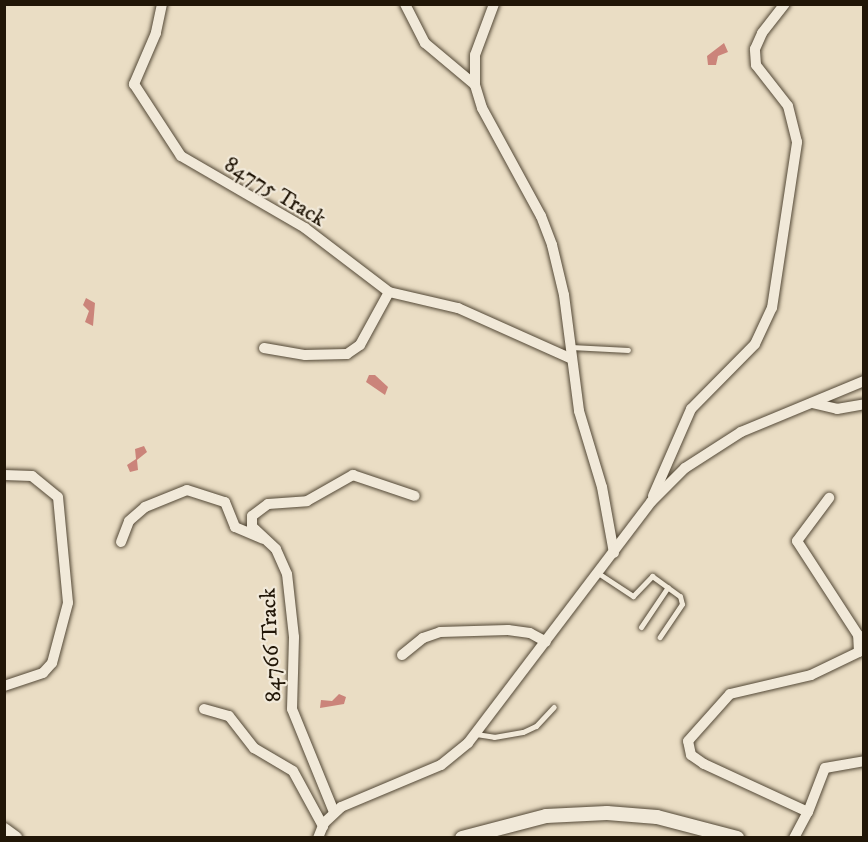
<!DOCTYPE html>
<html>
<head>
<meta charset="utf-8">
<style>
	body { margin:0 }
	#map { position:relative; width:868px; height:842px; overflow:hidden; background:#eaddc4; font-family:"IM FELL DW Pica",serif }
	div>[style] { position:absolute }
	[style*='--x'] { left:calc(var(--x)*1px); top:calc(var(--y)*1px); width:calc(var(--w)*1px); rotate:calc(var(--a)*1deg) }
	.building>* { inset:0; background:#cb847a }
	.roads { filter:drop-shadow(0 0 2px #534836) drop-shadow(0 0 2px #534836) }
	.service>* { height:5px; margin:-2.5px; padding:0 2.5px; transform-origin:2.5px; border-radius:2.5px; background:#f1e9d9 }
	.minor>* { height:10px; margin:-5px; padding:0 5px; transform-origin:5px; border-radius:5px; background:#f1e9d9 }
	.secondary>* { height:14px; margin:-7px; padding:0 7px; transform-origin:7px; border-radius:7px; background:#f1e9d9 }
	span { translate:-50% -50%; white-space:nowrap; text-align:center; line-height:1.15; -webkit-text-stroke:4.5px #f1e9d9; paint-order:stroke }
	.street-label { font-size:22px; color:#211607 }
	.frame { position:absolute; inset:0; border:6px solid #211607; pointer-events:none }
</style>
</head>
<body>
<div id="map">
	<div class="building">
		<i style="clip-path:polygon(724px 43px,728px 52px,718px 56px,716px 65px,708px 65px,707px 56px)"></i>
		<i style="clip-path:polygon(86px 298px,95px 303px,93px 326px,85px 322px,89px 311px,83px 305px)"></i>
		<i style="clip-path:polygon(375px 375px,388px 387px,385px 395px,366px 382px,369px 375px)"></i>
		<i style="clip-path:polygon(144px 446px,147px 452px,137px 460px,138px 470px,130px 472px,127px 465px,136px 459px,135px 449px)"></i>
		<i style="clip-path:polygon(339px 694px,346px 697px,344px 704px,320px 708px,321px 700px,332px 701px)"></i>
	</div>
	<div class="roads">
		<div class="service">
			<i style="--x:571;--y:347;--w:57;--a:3"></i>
			<i style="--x:598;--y:573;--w:42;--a:33.3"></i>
			<i style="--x:633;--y:596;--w:28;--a:-46"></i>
			<i style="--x:652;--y:576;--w:34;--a:36"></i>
			<i style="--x:680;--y:596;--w:8;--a:76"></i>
			<i style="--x:682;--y:604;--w:40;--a:124"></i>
			<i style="--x:641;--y:627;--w:48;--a:-56"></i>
			<i style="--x:476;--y:734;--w:18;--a:9"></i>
			<i style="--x:494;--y:737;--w:29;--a:-10"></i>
			<i style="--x:523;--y:732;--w:14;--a:-25"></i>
			<i style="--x:536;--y:726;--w:26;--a:-47"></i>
		</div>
		<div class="minor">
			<i style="--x:162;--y:4;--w:30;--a:102"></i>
			<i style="--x:156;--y:33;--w:56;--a:113.3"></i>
			<i style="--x:134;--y:84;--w:86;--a:56.9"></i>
			<i style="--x:181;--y:156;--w:143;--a:30.1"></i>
			<i style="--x:305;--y:228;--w:106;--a:37.3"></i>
			<i style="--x:389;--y:292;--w:71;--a:13.1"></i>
			<i style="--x:458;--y:308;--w:123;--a:24.1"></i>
			<i style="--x:405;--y:4;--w:44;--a:62.9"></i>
			<i style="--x:425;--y:43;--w:65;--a:40"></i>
			<i style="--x:494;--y:4;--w:54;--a:110.4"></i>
			<i style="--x:475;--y:55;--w:30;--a:90"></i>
			<i style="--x:475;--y:85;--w:24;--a:73"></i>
			<i style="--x:482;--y:108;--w:123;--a:61.4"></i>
			<i style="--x:541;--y:216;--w:31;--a:69"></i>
			<i style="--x:552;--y:245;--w:51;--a:76.5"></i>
			<i style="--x:564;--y:295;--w:117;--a:82.6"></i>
			<i style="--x:579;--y:411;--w:79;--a:73.2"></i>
			<i style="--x:602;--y:487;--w:67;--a:79.7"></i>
			<i style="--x:264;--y:348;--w:42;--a:9.7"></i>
			<i style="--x:305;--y:355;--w:42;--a:-1.4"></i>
			<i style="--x:347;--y:354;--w:16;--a:-35"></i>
			<i style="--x:360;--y:345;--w:60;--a:-61.3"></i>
			<i style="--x:812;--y:403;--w:26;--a:13"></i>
			<i style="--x:837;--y:409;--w:27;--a:-10"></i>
			<i style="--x:4;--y:475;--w:28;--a:2"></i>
			<i style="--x:32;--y:476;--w:33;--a:39"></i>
			<i style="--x:58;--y:497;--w:106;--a:84.6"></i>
			<i style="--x:68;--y:603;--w:62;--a:104.9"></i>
			<i style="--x:52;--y:663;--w:13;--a:132"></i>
			<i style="--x:43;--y:673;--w:41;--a:161.6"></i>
			<i style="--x:653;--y:496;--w:95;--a:-66.4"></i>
			<i style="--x:691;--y:409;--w:91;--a:-45.4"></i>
			<i style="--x:755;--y:344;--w:40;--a:-65"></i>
			<i style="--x:772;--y:308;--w:168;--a:-81.4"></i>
			<i style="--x:797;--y:142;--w:37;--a:-104"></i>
			<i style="--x:788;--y:106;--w:52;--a:-128"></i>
			<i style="--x:756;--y:65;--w:16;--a:-94"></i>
			<i style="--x:755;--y:49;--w:17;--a:-66"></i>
			<i style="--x:762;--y:33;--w:37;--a:-52"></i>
			<i style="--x:121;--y:542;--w:22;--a:-69"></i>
			<i style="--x:129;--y:521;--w:21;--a:-41"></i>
			<i style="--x:145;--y:507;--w:45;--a:-22"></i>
			<i style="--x:187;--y:490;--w:40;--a:18"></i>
			<i style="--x:225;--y:502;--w:27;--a:68"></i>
			<i style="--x:235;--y:527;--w:30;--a:23"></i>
			<i style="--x:402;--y:655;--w:27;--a:-39"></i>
			<i style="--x:423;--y:638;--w:18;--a:-19"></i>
			<i style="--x:440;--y:632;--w:68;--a:-1.7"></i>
			<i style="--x:508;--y:630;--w:22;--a:8"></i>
			<i style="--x:530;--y:633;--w:18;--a:29"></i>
			<i style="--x:204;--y:709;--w:26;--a:16"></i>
			<i style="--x:229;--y:716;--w:41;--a:52"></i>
			<i style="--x:254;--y:748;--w:45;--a:30.5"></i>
			<i style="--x:293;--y:771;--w:63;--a:61.4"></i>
			<i style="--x:334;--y:812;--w:111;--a:-112.2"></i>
			<i style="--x:292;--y:709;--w:72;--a:-88.4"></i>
			<i style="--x:294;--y:637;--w:63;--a:-96.3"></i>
			<i style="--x:287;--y:574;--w:27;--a:-114"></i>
			<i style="--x:276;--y:549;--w:33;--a:-137"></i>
			<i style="--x:252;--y:527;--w:11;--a:-90"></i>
			<i style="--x:252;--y:516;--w:20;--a:-37"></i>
			<i style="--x:268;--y:504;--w:39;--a:-4"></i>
			<i style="--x:307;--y:501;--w:53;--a:-29.5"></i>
			<i style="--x:353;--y:475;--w:65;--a:18.7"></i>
			<i style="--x:808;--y:812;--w:47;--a:-68.9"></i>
			<i style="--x:825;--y:768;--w:40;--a:-10"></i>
			<i style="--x:318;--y:838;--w:16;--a:-68"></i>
			<i style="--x:324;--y:823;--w:23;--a:-43"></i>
			<i style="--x:341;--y:807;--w:108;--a:-22.8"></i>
			<i style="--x:441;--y:765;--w:35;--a:-39"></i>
			<i style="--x:468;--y:743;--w:303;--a:-52.8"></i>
			<i style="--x:651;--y:502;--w:48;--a:-45"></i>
			<i style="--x:685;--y:468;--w:67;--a:-32.7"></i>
			<i style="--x:741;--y:432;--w:133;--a:-22.5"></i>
			<i style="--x:794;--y:838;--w:30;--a:-62"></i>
			<i style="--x:808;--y:812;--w:115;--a:-155.2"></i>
			<i style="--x:704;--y:764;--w:16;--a:-145"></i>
			<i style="--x:691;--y:755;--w:14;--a:-102"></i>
			<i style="--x:688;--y:741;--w:63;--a:-48.2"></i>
			<i style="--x:730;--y:694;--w:83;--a:-13.2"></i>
			<i style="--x:811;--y:675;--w:53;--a:-25.6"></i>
			<i style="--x:859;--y:652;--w:17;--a:-93"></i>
			<i style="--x:858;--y:635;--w:112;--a:-123"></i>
			<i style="--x:797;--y:541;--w:54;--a:-53.3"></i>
		</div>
		<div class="secondary">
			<i style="--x:4;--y:830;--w:14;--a:36"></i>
			<i style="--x:462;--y:838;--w:87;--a:-14.7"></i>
			<i style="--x:546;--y:816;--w:61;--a:-2.8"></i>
			<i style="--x:607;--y:813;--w:50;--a:4.6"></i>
			<i style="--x:657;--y:817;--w:83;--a:14.7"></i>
		</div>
	</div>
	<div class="street-label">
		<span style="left:275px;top:192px;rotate:31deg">84775 Track</span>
		<span style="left:271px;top:645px;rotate:-93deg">84766 Track</span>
	</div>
	<div class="frame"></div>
</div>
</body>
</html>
